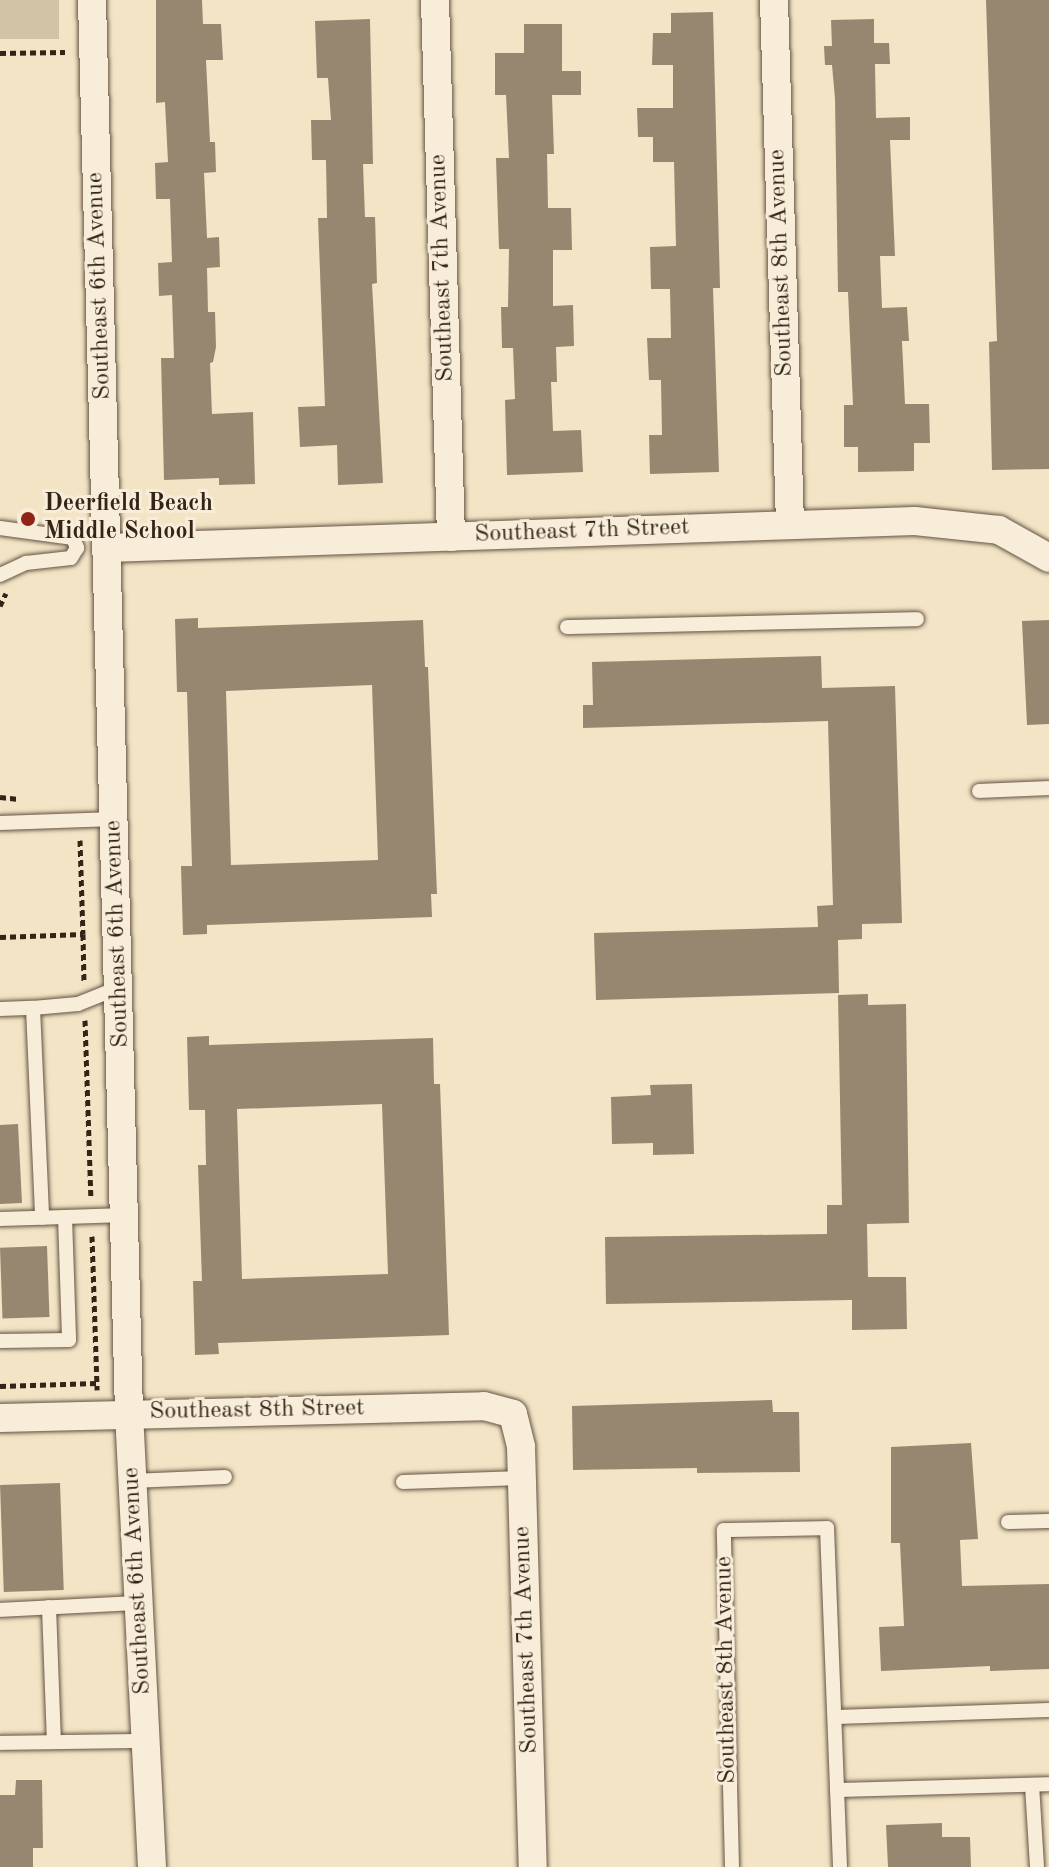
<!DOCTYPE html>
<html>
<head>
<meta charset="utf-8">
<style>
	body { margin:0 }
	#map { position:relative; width:1049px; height:1867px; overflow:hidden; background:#f2e4c5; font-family:"Old Standard TT",serif }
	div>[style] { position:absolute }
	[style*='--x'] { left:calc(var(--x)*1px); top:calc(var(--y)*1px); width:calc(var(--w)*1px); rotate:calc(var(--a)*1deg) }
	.green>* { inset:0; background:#d2c3a7; transform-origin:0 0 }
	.building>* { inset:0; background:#978771; transform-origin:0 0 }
	.path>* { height:5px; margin-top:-2.5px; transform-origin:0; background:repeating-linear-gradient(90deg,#342317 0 6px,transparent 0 10px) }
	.roads { filter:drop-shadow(0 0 2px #645342) drop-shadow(0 0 2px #645342) }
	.service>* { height:14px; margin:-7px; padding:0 7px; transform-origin:7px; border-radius:7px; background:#f7edd9 }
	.minor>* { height:28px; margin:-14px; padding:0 14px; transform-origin:14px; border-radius:14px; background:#f7edd9 }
	.dots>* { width:22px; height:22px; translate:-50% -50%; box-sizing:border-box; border:4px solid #f7edd9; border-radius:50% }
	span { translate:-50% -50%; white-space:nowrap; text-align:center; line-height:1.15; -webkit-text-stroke:6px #f7edd9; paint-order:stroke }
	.street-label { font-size:24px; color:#342317 }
	.poi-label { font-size:24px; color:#342317; font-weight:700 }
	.left { translate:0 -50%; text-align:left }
</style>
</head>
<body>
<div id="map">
	<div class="green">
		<i style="left:0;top:0;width:59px;height:39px"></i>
	</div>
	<div class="building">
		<i style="clip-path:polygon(156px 0,202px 0,203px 24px,221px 24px,223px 60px,206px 60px,210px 142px,215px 142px,216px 172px,204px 173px,207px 238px,219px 237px,220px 267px,207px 268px,208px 312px,215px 312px,216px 347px,213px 362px,210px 363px,212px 414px,253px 412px,255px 484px,219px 485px,219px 478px,164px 480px,161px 358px,174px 358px,172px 295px,159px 296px,158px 263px,172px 262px,170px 199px,156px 199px,155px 163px,168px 162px,165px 102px,156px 103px)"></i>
		<i style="clip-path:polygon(986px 0,1049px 0,1049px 469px,992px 470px,989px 342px,997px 341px)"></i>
		<i style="clip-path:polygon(713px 12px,720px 288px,713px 288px,719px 472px,650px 474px,649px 435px,662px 435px,661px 380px,649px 380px,647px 338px,671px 338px,670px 289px,651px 289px,650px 247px,676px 246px,674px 162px,653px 162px,653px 137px,638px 137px,637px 108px,673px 108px,673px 65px,652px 65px,653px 33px,671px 33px,671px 13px)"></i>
		<i style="clip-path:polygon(370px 19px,373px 164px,363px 164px,365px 217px,375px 217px,377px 283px,372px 284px,383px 483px,338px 485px,337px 445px,300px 447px,298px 407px,325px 406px,318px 218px,327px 218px,326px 160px,312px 160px,311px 120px,331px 120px,328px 78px,317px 78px,315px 21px)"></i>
		<i style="clip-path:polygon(874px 19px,874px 43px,889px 43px,890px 64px,875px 64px,876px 118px,910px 117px,910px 140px,890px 140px,895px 256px,880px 256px,882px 308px,907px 307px,909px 341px,902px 341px,905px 404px,929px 404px,930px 443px,914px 443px,914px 471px,858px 472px,858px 447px,844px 447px,844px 405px,853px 405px,848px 292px,838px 292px,835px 99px,832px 65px,825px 65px,824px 46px,832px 46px,831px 20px)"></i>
		<i style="clip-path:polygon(524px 24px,562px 24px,562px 71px,581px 71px,581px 95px,552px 95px,554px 154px,547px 154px,548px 208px,571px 208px,572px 250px,553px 250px,553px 306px,573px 305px,574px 346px,556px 347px,557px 382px,551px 382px,553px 431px,581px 430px,583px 472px,507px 475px,505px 400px,515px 399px,513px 348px,502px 348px,501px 307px,508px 307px,509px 249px,499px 249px,496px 158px,509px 158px,506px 95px,495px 95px,495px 53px,524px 53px)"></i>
		<i style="clip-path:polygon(evenodd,198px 618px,198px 628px,423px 620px,425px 667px,428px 667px,437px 894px,431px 894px,432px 917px,207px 925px,207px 934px,183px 935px,181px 866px,192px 866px,187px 692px,177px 692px,175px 619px,198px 618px,372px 685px,378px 860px,231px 865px,226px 691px,372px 685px)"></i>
		<i style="clip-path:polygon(1049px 620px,1049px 724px,1027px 725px,1022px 621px)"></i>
		<i style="clip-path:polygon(821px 656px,822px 688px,895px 686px,902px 923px,862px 924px,862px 939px,838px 940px,839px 993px,596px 1000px,594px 933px,818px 927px,817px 906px,833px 905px,828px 721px,583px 728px,583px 705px,593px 705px,592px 662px)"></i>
		<i style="clip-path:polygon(868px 994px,868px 1005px,906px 1004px,909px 1223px,867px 1224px,868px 1277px,906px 1277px,907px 1329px,852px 1330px,852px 1300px,606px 1304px,605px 1237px,827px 1234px,827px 1205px,842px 1205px,838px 995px)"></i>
		<i style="clip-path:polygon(evenodd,209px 1036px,209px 1045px,433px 1038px,434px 1084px,440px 1084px,449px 1335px,218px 1343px,219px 1354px,195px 1355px,193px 1281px,202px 1281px,198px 1165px,206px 1165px,205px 1110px,189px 1110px,187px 1037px,209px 1036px,382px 1104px,388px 1274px,242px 1279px,237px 1109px,382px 1104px)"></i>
		<i style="clip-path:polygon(692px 1084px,694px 1154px,653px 1155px,653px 1143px,612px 1144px,611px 1097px,651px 1095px,650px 1085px)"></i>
		<i style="clip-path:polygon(18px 1124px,22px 1203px,0 1204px,0 1125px)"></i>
		<i style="left:47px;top:1246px;width:71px;height:47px;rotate:88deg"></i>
		<i style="clip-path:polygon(772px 1400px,773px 1412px,799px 1412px,800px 1472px,697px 1473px,697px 1468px,573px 1470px,572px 1406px)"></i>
		<i style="clip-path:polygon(971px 1443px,978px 1539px,960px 1540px,962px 1586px,1049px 1584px,1049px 1669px,990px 1671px,990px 1666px,881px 1671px,879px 1627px,904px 1626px,900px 1543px,891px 1543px,891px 1447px)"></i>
		<i style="left:60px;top:1483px;width:107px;height:60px;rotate:88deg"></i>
		<i style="clip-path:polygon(16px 1780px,42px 1780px,43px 1848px,33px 1848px,33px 1867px,0 1867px,0 1795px,15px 1795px)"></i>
		<i style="clip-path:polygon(942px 1823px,942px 1837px,970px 1837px,971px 1867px,888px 1867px,886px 1825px)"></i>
	</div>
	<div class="path">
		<i style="--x:0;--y:53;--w:65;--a:-0.9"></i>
		<i style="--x:0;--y:606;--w:14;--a:-65"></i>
		<i style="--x:0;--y:797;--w:19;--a:6"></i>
		<i style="--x:80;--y:840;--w:94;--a:88.2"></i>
		<i style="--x:0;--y:937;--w:83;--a:-2.1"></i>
		<i style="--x:83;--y:934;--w:48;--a:88.8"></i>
		<i style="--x:85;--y:1020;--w:178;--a:88.1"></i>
		<i style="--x:92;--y:1236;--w:154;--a:88.1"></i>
		<i style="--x:0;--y:1386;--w:97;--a:-1.8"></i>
	</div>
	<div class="roads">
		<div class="service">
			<i style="--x:0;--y:528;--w:74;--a:7.8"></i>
			<i style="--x:73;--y:538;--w:11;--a:68"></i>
			<i style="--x:0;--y:575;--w:29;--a:-25"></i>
			<i style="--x:26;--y:563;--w:45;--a:-6.3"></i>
			<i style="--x:71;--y:558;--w:12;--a:-59"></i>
			<i style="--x:567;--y:627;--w:350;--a:-1.3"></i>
			<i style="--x:979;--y:791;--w:70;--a:-2.5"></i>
			<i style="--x:0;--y:823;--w:115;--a:-2"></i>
			<i style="--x:33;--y:1008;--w:45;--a:-5.1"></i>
			<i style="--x:78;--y:1004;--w:45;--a:-22"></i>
			<i style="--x:0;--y:1009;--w:33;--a:-2"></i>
			<i style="--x:33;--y:1008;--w:210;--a:87.5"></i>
			<i style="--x:65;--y:1217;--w:60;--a:-1.9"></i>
			<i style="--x:0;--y:1219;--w:65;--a:-1.8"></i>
			<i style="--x:65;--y:1217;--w:123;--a:88.1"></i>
			<i style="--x:69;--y:1340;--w:69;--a:179.2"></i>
			<i style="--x:132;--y:1481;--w:93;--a:-2.5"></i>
			<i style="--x:403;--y:1482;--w:119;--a:-1.9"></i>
			<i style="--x:1008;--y:1522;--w:41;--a:-1.4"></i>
			<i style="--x:49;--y:1607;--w:135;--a:87.9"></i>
			<i style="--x:0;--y:1610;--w:139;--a:-2.9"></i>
			<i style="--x:835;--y:1717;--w:214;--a:-1.9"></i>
			<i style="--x:0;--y:1743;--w:146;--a:-0.8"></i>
			<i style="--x:1032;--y:1785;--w:82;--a:86.5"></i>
			<i style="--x:837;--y:1790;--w:212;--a:-1.6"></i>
			<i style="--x:732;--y:1867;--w:337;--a:-91.4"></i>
			<i style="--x:724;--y:1530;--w:103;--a:-1.1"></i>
			<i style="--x:827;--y:1528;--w:339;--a:87.8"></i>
		</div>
		<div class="minor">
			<i style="--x:92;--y:0;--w:1413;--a:88.5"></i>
			<i style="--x:129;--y:1413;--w:455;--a:87.1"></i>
			<i style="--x:435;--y:0;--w:537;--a:88.29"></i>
			<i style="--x:774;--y:0;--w:525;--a:88.25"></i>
			<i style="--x:107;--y:548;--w:808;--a:-1.91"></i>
			<i style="--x:915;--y:521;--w:84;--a:6.1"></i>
			<i style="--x:999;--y:530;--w:57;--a:29.2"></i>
			<i style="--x:0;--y:1418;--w:484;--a:-1.4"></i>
			<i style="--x:484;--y:1406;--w:30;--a:15"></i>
			<i style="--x:513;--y:1414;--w:34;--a:76"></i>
			<i style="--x:521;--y:1447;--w:420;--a:88.4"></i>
		</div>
	</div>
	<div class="dots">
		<i style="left:28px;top:519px;background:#8f2418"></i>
	</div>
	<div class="street-label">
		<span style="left:782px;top:263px;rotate:-92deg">Southeast 8th Avenue</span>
		<span style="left:443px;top:268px;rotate:-92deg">Southeast 7th Avenue</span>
		<span style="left:100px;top:286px;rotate:-92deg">Southeast 6th Avenue</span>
		<span style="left:582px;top:532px;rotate:-2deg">Southeast 7th Street</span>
		<span style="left:118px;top:934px;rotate:-92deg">Southeast 6th Avenue</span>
		<span style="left:257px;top:1411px;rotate:-1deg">Southeast 8th Street</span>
		<span style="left:138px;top:1581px;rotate:-93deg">Southeast 6th Avenue</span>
		<span style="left:527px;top:1640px;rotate:-92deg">Southeast 7th Avenue</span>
		<span style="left:727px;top:1670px;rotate:-91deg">Southeast 8th Avenue</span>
	</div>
	<div class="poi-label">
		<span class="left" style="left:44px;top:519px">Deerfield Beach<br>Middle School</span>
	</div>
</div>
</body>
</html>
